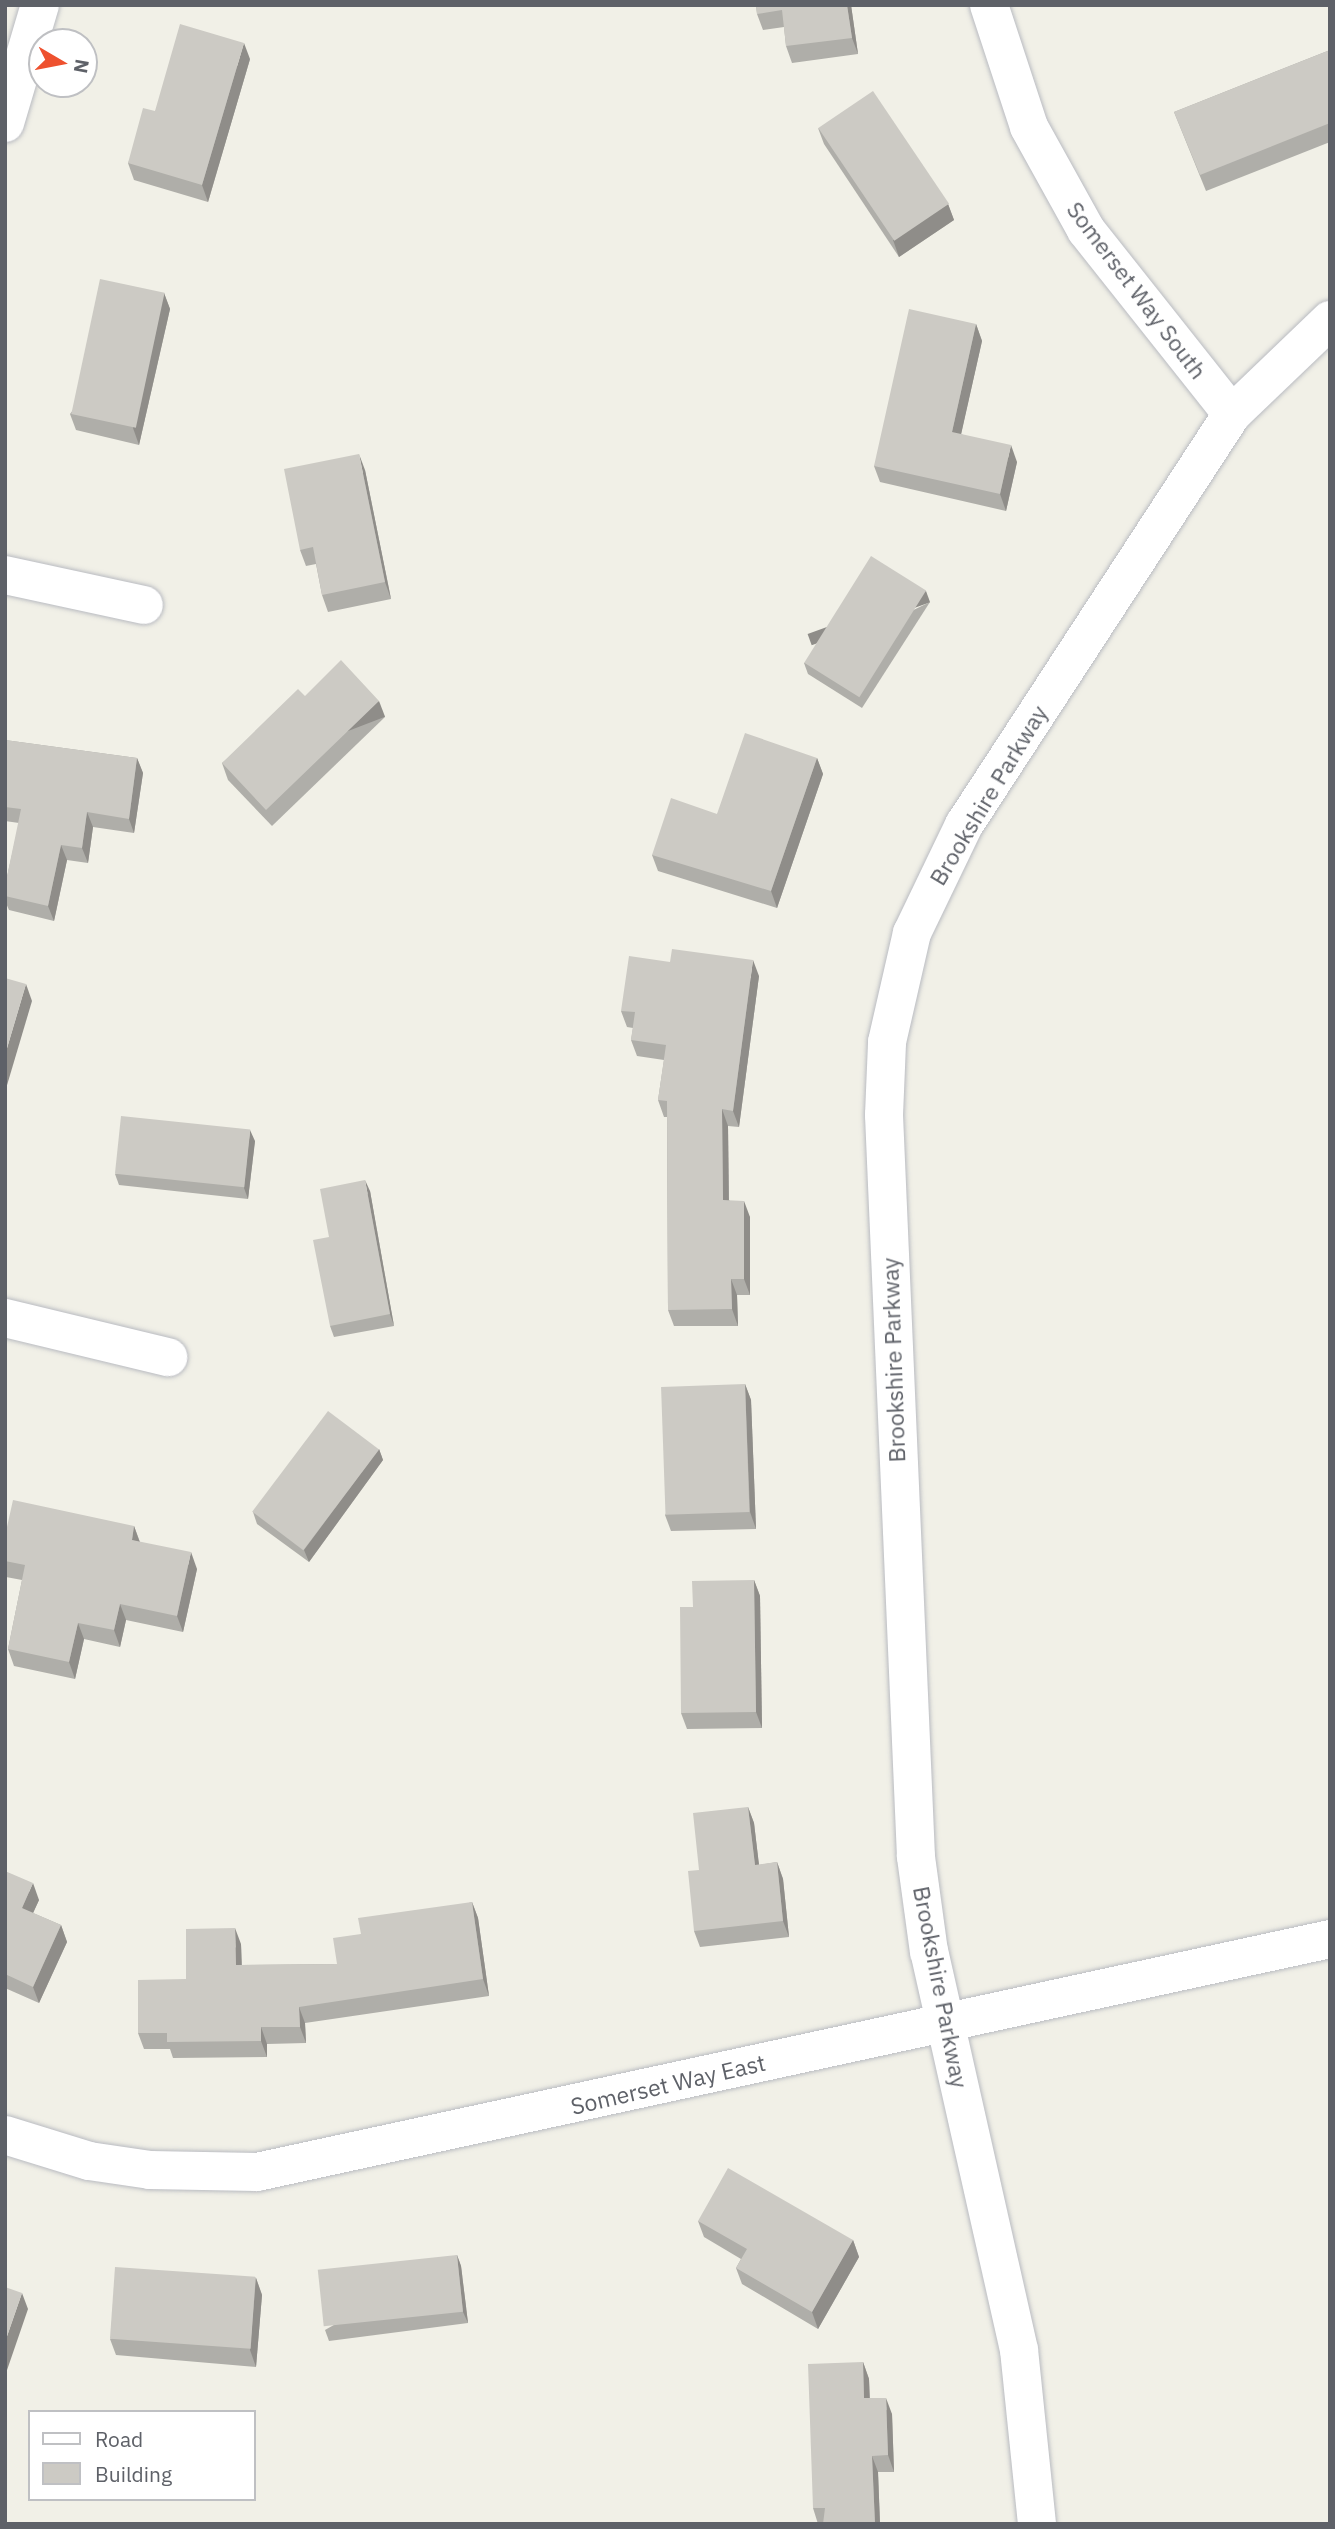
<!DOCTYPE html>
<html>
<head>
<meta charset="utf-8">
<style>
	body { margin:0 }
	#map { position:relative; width:1335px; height:2529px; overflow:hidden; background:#f1f0e7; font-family:"IBM Plex Sans",sans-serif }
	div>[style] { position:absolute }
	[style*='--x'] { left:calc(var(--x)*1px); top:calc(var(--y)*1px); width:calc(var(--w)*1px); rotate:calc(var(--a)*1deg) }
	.roads { filter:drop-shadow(0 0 2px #b9bbc1) drop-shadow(0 0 2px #b9bbc1) }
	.minor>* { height:38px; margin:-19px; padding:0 19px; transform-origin:19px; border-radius:19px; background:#fff }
	.wall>* { inset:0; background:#afaea9 }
	.shaded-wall>* { inset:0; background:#8f8d89; transform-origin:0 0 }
	.building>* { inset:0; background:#cccac4; transform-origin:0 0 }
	span { translate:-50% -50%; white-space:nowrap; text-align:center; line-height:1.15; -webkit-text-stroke:7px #fff; paint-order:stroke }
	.street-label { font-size:23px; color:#5e6168 }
	.frame { position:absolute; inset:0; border:7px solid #5e6168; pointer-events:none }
	.legend { position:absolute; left:28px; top:2410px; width:228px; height:91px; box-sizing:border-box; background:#fff; border:2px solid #bfc0c3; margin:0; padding:9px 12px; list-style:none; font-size:21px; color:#5e6168 }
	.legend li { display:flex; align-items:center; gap:14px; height:35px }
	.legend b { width:35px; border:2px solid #bfc0c3 }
	.north { position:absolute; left:28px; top:28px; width:70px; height:70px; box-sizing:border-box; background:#fff; border:2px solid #bfc0c3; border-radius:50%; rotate:100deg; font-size:19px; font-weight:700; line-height:28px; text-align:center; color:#5e6168 }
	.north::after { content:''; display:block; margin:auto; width:24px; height:32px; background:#ee512f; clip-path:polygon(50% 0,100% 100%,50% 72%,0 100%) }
</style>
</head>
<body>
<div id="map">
	<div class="roads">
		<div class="minor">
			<i style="--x:989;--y:5;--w:128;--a:71.8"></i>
			<i style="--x:1029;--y:127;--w:118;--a:61"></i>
			<i style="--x:1086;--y:230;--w:235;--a:51.6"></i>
			<i style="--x:5;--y:123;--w:123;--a:-73.5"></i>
			<i style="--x:5;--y:575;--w:142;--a:12.2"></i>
			<i style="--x:5;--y:1318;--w:168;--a:13.5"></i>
			<i style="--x:5;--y:2135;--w:88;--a:17.2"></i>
			<i style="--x:89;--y:2161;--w:62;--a:8.4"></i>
			<i style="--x:150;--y:2170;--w:107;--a:1.1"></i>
			<i style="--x:257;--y:2172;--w:1098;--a:-12.25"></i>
			<i style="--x:1037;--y:2524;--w:175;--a:-95.9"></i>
			<i style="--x:1019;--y:2350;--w:408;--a:-102.7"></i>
			<i style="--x:929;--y:1952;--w:96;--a:-97.8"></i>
			<i style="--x:916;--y:1857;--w:743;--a:-92.47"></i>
			<i style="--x:884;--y:1115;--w:73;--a:-87.6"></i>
			<i style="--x:887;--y:1042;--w:112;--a:-77.1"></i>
			<i style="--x:912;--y:933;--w:120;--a:-64.3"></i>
			<i style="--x:964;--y:825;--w:491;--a:-56.9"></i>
			<i style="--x:1232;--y:414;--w:136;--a:-43.8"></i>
		</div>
	</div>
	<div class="wall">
		<i style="clip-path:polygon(756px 5px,851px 5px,858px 54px,792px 63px,786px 46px,784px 27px,763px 30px,757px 14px)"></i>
		<i style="clip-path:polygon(1330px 50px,1330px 142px,1206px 191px,1174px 112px)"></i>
		<i style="clip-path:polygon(250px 59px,208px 202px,134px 180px,128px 163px,155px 111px)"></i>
		<i style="clip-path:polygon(818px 128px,948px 204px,954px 220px,899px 257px,824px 144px)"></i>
		<i style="clip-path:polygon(164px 293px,170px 309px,139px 445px,76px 430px,70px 414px)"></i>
		<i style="clip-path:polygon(976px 324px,982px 341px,961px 434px,1017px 462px,1006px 511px,880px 482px,874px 466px)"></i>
		<i style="clip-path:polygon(365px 470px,391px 599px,328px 612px,322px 595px,316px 564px,306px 566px,300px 550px)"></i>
		<i style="clip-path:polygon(930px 602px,862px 708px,808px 674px,804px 663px)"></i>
		<i style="clip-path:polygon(305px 696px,385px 717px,272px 826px,228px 780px,222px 763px)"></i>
		<i style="clip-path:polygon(5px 740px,137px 758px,143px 773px,134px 833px,93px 827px,88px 863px,67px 860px,54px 921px,9px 910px,5px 901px,5px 886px,19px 823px,5px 821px)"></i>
		<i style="clip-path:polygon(817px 758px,823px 774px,777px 908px,658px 871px,652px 855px,717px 814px)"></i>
		<i style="clip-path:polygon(759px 976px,739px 1127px,728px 1126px,729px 1200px,750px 1217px,750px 1295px,737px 1295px,738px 1326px,674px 1326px,668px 1310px,667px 1117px,664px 1117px,658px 1100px,664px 1060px,637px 1056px,631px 1040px,633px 1028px,627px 1027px,621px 1011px)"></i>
		<i style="clip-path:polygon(255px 1141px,248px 1199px,119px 1185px,115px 1174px)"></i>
		<i style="clip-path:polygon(370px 1191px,394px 1326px,334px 1337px,330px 1326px,329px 1237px)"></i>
		<i style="clip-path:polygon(745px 1384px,751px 1400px,756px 1529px,671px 1531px,665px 1515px)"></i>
		<i style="clip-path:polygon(379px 1449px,383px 1460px,309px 1562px,257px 1524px,253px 1512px)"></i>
		<i style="clip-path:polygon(134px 1526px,140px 1542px,197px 1569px,183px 1632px,126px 1620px,120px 1647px,84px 1639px,75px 1679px,14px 1666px,8px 1649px,22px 1580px,6px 1577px,5px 1536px)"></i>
		<i style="clip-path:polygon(754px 1580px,760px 1596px,762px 1728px,687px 1729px,681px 1713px,693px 1607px)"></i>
		<i style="clip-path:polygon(748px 1807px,754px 1823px,759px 1865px,777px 1862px,783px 1879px,789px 1937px,700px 1947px,694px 1931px,699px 1870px)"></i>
		<i style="clip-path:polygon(5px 1871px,39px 1900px,33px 1913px,61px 1925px,67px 1942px,39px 2003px,5px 1988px)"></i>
		<i style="clip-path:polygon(472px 1902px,478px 1918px,489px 1996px,305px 2023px,306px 2043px,267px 2044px,267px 2057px,173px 2058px,170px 2049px,144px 2049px,138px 2033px,186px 1979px,241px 1944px,242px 1965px,337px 1964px,361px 1934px)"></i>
		<i style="clip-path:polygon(698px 2221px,853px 2240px,859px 2257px,818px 2329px,742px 2284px,736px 2268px,741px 2259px,704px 2237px)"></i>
		<i style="clip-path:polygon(457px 2255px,461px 2266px,468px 2323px,329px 2341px,325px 2330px)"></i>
		<i style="clip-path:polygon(256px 2278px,262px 2295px,256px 2367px,116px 2355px,110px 2339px)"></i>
		<i style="clip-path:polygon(863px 2362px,869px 2379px,870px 2398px,892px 2414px,894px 2472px,878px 2472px,880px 2524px,818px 2524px,813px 2508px)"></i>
	</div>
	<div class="shaded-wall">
		<i style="clip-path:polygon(847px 5px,851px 5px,858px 54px,852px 38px)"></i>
		<i style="clip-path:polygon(244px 43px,250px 59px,208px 202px,202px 185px)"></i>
		<i style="clip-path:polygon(948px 204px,954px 220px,899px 257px,893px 240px)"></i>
		<i style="clip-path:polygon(164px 293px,170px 309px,139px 445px,133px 428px)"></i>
		<i style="clip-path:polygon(976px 324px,982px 341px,958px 448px,952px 432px)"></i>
		<i style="clip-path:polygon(1011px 445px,1017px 462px,1006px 511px,1000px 494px)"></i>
		<i style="clip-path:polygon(359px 454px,365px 470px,391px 599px,385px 582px)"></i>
		<i style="left:926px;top:591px;width:12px;height:126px;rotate:70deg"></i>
		<i style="left:379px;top:701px;width:17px;height:157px;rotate:69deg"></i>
		<i style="clip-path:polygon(137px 758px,143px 773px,134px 833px,129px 819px)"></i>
		<i style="clip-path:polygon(817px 758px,823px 774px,777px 908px,771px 891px)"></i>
		<i style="clip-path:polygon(87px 812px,93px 827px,88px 863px,82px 848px)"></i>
		<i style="clip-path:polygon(61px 845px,67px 860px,54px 921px,48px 906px)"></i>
		<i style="clip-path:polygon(753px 960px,759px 976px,739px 1127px,733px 1111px)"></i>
		<i style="clip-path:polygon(26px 984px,32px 1001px,5px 1092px,5px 1055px)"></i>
		<i style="clip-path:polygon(722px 1109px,728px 1126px,729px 1217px,723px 1200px)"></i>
		<i style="clip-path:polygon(250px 1130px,255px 1141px,248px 1199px,244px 1188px)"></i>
		<i style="clip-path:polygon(365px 1180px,370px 1191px,394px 1326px,390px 1314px)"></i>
		<i style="clip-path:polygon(744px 1201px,750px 1217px,750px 1295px,744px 1279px)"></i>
		<i style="clip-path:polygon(731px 1279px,737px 1295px,738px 1326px,732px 1309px)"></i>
		<i style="clip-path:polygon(745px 1384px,751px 1400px,756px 1529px,750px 1512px)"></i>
		<i style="clip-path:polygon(379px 1449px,383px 1460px,309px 1562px,304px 1550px)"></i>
		<i style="clip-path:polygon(134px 1526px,140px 1543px,132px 1540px)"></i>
		<i style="clip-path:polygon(191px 1552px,197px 1569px,183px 1632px,177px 1616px)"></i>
		<i style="clip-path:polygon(754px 1580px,760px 1596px,762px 1728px,756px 1712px)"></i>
		<i style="clip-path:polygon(120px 1604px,126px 1620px,120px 1647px,114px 1630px)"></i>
		<i style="clip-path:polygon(78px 1623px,84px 1639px,75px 1679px,69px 1662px)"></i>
		<i style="clip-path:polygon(748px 1807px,754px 1823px,761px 1882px,755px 1865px)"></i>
		<i style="clip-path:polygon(777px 1862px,783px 1879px,789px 1937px,783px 1921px)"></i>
		<i style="clip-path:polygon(33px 1883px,39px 1900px,28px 1924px,22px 1908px)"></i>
		<i style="clip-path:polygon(472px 1902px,478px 1918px,489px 1996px,483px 1979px)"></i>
		<i style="clip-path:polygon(61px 1925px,67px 1942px,39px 2003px,33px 1987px)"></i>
		<i style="clip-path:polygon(235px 1928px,241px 1944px,242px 1982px,236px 1965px)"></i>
		<i style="clip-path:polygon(299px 2007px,305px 2023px,306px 2043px,300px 2027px)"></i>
		<i style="clip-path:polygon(261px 2027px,267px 2044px,267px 2057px,261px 2041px)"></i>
		<i style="clip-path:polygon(853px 2240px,859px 2257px,818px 2329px,812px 2312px)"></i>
		<i style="clip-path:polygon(457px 2255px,461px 2266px,468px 2323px,463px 2312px)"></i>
		<i style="clip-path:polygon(256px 2278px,262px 2295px,256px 2367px,250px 2350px)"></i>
		<i style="clip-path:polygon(22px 2293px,28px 2309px,6px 2373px,5px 2370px,5px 2342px)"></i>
		<i style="clip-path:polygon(863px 2362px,869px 2379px,870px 2415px,864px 2398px)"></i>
		<i style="clip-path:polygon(886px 2398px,892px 2414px,894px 2472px,888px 2455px)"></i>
		<i style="clip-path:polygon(872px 2456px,878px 2472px,880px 2524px,875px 2524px)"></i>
	</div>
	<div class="building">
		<i style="clip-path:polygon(756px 5px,847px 5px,852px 38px,786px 46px,782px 10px,757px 14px)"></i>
		<i style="clip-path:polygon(180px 24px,244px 43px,202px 185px,128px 163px,143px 108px,155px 111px)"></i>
		<i style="clip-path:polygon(1330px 50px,1330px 123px,1200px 175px,1174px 112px)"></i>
		<i style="left:873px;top:91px;width:136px;height:66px;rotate:56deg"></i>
		<i style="left:100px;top:279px;width:66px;height:138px;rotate:12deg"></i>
		<i style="clip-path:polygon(909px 309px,976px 324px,952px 432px,1011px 445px,1000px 494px,874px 466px)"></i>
		<i style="clip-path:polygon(359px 454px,385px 582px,322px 595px,313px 547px,300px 550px,284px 469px)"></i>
		<i style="left:871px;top:556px;width:65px;height:126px;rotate:32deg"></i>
		<i style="clip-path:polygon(341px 660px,379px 701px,266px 810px,222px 763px,298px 689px,305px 696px)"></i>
		<i style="clip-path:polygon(745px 733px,817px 758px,771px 891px,652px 855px,671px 798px,717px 814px)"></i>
		<i style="clip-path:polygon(5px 740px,137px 758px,129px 819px,87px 812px,82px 848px,61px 845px,48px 906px,5px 896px,5px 886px,21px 809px,5px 807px)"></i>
		<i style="clip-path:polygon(672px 949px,753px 960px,733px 1111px,722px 1109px,723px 1200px,744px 1201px,744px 1279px,731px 1279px,732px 1309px,668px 1310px,667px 1101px,658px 1100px,666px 1045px,631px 1040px,635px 1012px,621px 1011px,629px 956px,670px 962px)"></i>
		<i style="clip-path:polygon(5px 978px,26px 984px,5px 1055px)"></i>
		<i style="left:121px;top:1116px;width:130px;height:58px;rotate:6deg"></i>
		<i style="clip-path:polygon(365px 1180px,390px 1314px,330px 1326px,313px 1240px,329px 1237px,320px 1189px)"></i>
		<i style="left:745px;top:1384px;width:128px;height:84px;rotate:88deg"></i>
		<i style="left:328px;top:1411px;width:64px;height:126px;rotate:37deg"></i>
		<i style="clip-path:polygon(13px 1500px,134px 1526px,132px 1540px,191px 1552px,177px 1616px,120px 1604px,114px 1630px,78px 1623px,69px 1662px,8px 1649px,25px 1565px,5px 1561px,5px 1536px)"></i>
		<i style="clip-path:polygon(754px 1580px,756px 1712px,681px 1713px,680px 1607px,693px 1607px,692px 1581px)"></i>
		<i style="clip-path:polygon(748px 1807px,755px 1865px,777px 1862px,783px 1921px,694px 1931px,688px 1871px,699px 1870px,693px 1813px)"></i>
		<i style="clip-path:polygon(5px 1871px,33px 1883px,22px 1908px,61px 1925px,33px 1987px,5px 1974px)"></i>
		<i style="clip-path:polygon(472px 1902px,483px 1979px,299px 2007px,300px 2027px,261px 2027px,261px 2041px,167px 2042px,167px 2033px,138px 2033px,138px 1980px,186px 1979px,186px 1929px,235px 1928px,236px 1965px,337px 1964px,333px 1938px,361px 1934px,358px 1918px)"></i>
		<i style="clip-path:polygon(728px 2168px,853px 2240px,812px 2312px,736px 2268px,747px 2249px,698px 2221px)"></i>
		<i style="left:457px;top:2255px;width:57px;height:140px;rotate:84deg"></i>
		<i style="left:115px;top:2267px;width:141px;height:72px;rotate:4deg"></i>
		<i style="clip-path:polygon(5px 2287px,22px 2293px,5px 2342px)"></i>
		<i style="clip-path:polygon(863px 2362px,864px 2398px,886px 2398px,888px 2455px,872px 2456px,875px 2524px,823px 2524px,825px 2508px,813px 2508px,808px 2364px)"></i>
	</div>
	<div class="street-label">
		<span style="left:1137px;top:290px;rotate:53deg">Somerset Way South</span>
		<span style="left:988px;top:795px;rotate:-59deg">Brookshire Parkway</span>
		<span style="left:893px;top:1360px;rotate:-92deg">Brookshire Parkway</span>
		<span style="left:941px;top:1987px;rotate:79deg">Brookshire Parkway</span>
		<span style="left:668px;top:2084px;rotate:-13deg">Somerset Way East</span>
	</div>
	<div class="frame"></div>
	<ul class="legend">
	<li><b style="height:9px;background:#fff"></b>Road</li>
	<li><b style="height:19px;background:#cccac4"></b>Building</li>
	</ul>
	<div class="north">N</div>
</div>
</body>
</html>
